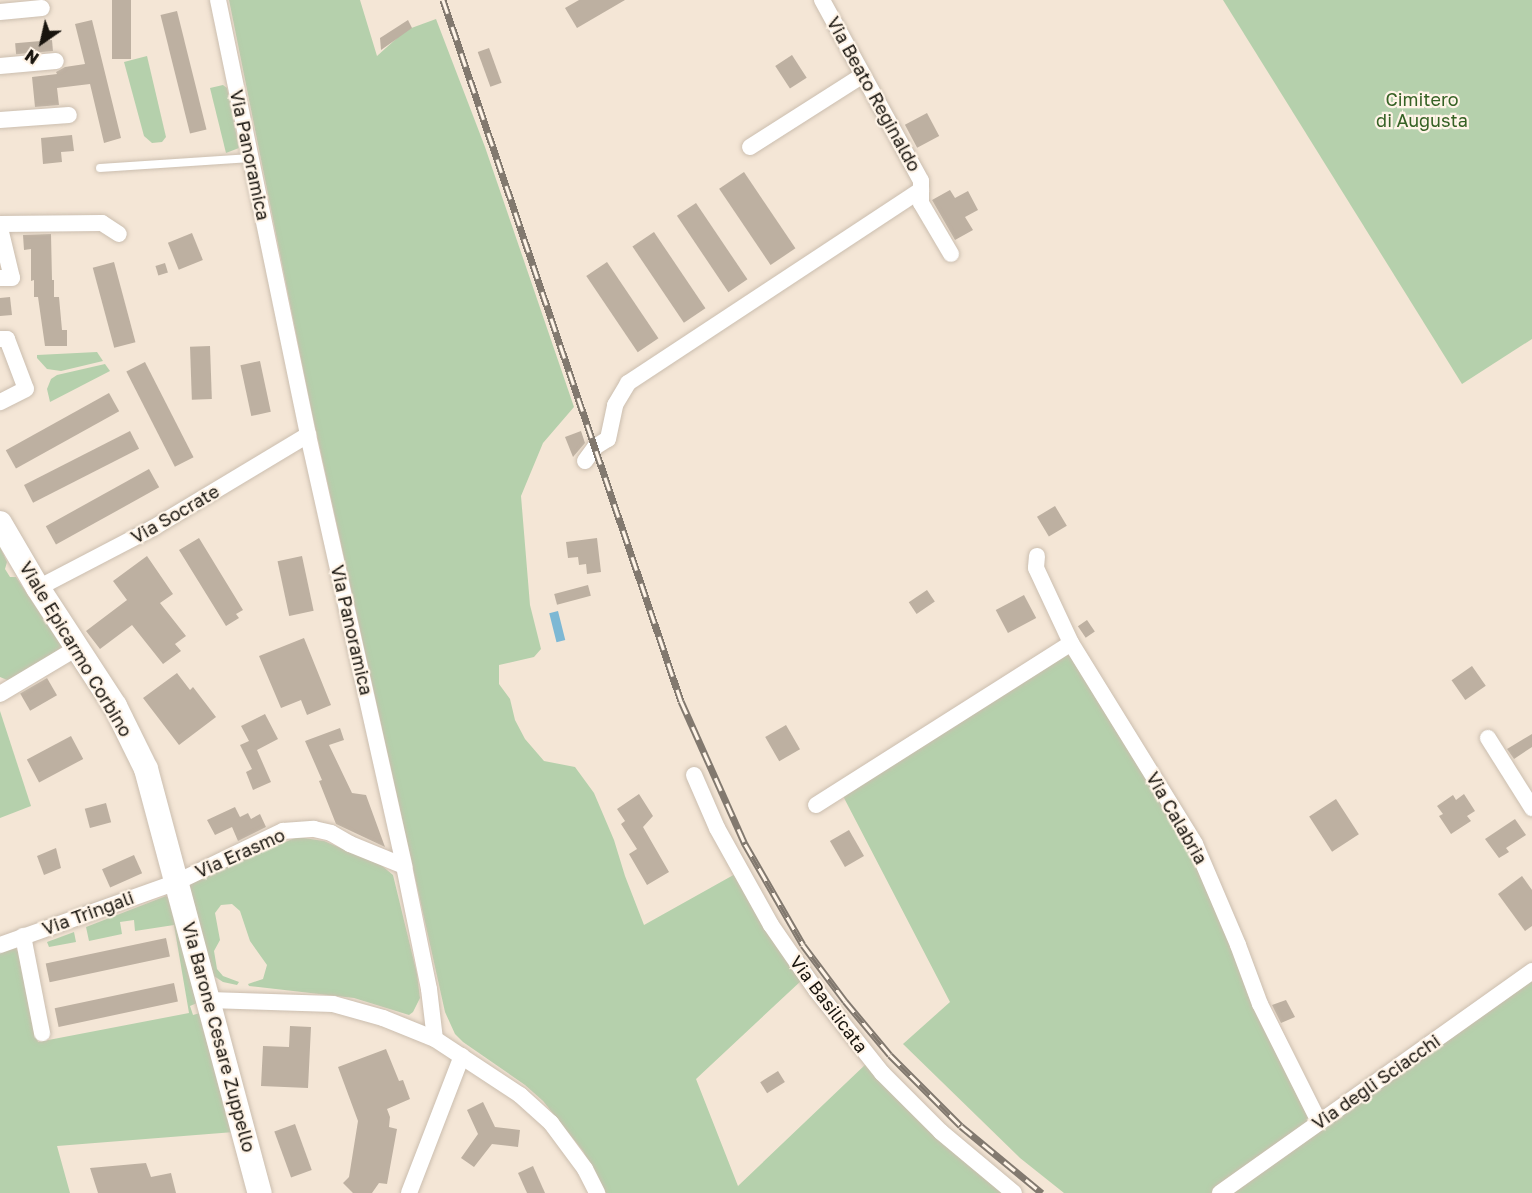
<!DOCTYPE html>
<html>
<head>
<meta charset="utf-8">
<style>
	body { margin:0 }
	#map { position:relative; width:1532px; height:1193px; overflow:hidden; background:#f4e6d6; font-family:"Golos Text",sans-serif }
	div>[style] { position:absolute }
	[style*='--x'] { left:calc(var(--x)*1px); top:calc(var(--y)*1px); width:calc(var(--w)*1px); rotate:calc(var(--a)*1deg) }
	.green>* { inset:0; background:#b5d0ac }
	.water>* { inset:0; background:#7db8d4; transform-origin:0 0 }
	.building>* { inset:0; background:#bdb0a1; transform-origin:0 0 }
	.roads { filter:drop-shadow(0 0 2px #cbbeaf) drop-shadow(0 0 2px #cbbeaf) }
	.service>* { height:8px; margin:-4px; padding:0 4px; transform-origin:4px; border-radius:4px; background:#fff }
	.minor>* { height:16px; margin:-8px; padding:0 8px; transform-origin:8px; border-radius:8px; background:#fff }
	.secondary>* { height:24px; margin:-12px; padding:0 12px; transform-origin:12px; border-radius:12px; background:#fff }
	.rail>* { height:7px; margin-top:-3.5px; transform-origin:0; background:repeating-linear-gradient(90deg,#fff4e7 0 14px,#82796f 0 28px); box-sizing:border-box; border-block:2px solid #82796f }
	span { translate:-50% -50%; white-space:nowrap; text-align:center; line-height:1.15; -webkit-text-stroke:4.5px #fff4e7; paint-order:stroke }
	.street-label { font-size:18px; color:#18140e }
	.park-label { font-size:18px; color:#356124 }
	.north { position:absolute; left:12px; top:12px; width:60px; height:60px; -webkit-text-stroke:4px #fff4e7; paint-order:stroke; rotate:214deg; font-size:16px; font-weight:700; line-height:24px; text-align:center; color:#18140e }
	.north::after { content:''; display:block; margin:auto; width:21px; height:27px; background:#18140e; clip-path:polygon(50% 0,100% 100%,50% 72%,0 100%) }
</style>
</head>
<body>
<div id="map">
	<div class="green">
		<i style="clip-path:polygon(229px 0,360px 0,377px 56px,406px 30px,436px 19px,485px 147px,574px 407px,543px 443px,521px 496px,530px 605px,541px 649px,534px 657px,499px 665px,499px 684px,510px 699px,515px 720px,525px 739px,544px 761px,575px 767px,594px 793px,614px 840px,625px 876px,644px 925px,737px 873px,802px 980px,696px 1079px,738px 1186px,867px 1063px,1003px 1193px,606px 1193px,583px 1151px,543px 1101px,525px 1085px,463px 1042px,455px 1034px,445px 1012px,311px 408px)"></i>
		<i style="clip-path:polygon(1223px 0,1532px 0,1532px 339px,1462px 384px)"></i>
		<i style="clip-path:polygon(147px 56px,166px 137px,162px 142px,152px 143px,144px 136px,124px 62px)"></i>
		<i style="clip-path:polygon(223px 85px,227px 88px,239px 148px,226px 153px,210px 88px)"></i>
		<i style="clip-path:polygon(97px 352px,103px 361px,61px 371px,47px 369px,37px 358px,37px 355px)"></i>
		<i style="clip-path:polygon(105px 364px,110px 371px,50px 402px,47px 389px,51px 379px,57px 375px)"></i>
		<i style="clip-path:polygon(0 547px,7px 562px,5px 569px,10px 577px,16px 577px,62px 647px,12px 682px,0 677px)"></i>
		<i style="clip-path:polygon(1069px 653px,1189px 841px,1312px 1120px,1211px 1193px,1064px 1193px,1020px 1158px,903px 1044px,950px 1002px,843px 796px)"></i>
		<i style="clip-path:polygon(0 711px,31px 806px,0 818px)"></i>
		<i style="clip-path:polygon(297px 837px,324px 841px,381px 865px,393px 875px,417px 974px,420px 998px,413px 1012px,409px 1015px,354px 998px,249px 986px,248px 984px,263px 979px,267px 965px,250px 941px,240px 911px,232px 904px,221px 905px,215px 913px,220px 940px,214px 951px,217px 969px,223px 976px,239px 982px,237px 985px,223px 982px,214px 976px,186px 885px)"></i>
		<i style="clip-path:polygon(166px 896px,170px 899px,197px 1003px,190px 1006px,193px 1015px,200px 1013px,234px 1132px,57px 1146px,70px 1193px,0 1193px,0 952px,15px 948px,20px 953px,38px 1042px,189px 1013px,174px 925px,135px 931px,134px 920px,120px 922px,122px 934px,89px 941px,86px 927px)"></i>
		<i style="clip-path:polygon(74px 932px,76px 942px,49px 947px,47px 942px)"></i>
		<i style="clip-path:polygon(1532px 978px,1532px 1193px,1232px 1193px)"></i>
	</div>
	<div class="water">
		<i style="left:558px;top:611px;width:30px;height:9px;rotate:76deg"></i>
	</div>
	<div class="building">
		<i style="left:112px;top:0;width:19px;height:59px"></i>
		<i style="clip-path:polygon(579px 0,625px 0,577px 28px,565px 8px)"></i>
		<i style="left:177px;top:11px;width:122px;height:17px;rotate:76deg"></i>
		<i style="clip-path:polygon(92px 20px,121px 138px,104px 143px,90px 84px,57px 88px,59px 105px,35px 107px,32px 77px,57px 74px,56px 72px,65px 67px,85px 64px,75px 24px)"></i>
		<i style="clip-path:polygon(408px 20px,412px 28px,381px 50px,380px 38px)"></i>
		<i style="left:52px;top:40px;width:11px;height:37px;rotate:85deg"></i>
		<i style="left:489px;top:48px;width:37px;height:12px;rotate:70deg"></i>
		<i style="left:792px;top:55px;width:27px;height:20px;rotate:57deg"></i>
		<i style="left:927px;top:113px;width:26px;height:25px;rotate:62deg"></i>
		<i style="clip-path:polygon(72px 135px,74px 151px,61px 152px,62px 162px,43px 164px,41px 138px)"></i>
		<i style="left:744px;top:172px;width:92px;height:30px;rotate:56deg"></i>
		<i style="clip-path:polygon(950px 190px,955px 198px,968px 191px,978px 210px,965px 217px,973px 230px,955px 240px,932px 200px)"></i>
		<i style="left:696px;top:203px;width:92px;height:23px;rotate:56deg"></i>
		<i style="left:654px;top:232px;width:92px;height:26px;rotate:56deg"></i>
		<i style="left:192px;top:233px;width:29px;height:26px;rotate:68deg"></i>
		<i style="clip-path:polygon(51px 234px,52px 280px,54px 280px,54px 297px,59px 297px,62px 330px,67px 330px,67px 346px,45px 346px,38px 297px,34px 297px,34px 280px,31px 281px,31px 249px,24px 250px,23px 235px)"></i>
		<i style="left:114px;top:262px;width:83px;height:22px;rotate:75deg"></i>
		<i style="left:607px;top:262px;width:92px;height:25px;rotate:56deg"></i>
		<i style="left:165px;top:263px;width:10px;height:10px;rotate:73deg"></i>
		<i style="clip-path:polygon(10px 297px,12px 315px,0 316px,0 298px)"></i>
		<i style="left:210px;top:346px;width:53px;height:20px;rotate:88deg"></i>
		<i style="left:260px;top:361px;width:52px;height:20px;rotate:78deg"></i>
		<i style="left:145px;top:362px;width:107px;height:21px;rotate:63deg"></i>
		<i style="left:109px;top:393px;width:21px;height:118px;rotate:61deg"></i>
		<i style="left:130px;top:431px;width:20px;height:119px;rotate:63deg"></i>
		<i style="clip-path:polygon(581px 431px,585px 443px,573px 457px,565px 437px)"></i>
		<i style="left:149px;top:469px;width:21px;height:118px;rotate:61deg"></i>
		<i style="left:1055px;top:506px;width:23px;height:21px;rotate:59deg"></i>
		<i style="clip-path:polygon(199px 538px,243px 610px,236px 614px,239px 618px,226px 626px,179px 550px)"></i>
		<i style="clip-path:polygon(597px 538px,601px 572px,587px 574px,586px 564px,579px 565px,578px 557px,568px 558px,566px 542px)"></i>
		<i style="clip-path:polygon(147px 556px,173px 594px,160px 603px,186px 636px,175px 644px,181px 651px,163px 664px,132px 625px,100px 649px,86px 631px,127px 600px,113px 581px)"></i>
		<i style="left:302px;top:556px;width:56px;height:25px;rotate:78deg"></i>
		<i style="left:588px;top:585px;width:11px;height:35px;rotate:75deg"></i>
		<i style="left:927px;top:590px;width:14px;height:22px;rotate:56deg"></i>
		<i style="left:1024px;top:595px;width:26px;height:32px;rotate:62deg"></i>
		<i style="left:1087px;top:620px;width:14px;height:11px;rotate:56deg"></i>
		<i style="clip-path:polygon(304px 638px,331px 705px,307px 715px,301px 700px,281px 708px,259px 656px)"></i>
		<i style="left:1472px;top:666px;width:24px;height:25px;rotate:55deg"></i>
		<i style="clip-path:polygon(177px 673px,190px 690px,193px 687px,216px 717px,179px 745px,143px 698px)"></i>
		<i style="left:47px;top:678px;width:20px;height:31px;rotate:60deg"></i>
		<i style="clip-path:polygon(265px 714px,278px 739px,257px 750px,271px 782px,253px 790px,246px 772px,252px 769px,240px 745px,249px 741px,241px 726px)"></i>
		<i style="left:786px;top:725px;width:28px;height:24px;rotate:60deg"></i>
		<i style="clip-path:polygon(340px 728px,344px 740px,329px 745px,352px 793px,366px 795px,385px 847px,336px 824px,319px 781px,322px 780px,305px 741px)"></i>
		<i style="clip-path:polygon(1532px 734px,1532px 747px,1514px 759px,1507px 749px)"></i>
		<i style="left:71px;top:736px;width:26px;height:50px;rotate:62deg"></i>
		<i style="clip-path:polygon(639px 794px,653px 816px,643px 827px,669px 872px,647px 885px,629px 854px,637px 849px,621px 824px,625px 821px,617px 809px)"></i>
		<i style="clip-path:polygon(1464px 794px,1475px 811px,1467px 816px,1471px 821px,1451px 834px,1439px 816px,1443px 814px,1437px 806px,1453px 795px,1456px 800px)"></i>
		<i style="left:1336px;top:799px;width:42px;height:32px;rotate:57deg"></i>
		<i style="left:106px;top:803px;width:20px;height:22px;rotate:75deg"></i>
		<i style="clip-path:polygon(235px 807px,240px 817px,248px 813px,251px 819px,260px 814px,266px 827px,238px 841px,232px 827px,215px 835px,207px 820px)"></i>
		<i style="clip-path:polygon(1515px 819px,1526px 835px,1506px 848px,1509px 852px,1499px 858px,1485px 839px)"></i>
		<i style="left:849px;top:830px;width:30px;height:22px;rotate:60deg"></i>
		<i style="clip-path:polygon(56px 848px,61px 868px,44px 875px,37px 856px)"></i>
		<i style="left:134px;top:855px;width:20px;height:35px;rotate:66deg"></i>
		<i style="clip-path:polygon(1522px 876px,1532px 890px,1532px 926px,1525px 931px,1498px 894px)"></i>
		<i style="left:166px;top:938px;width:19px;height:123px;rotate:78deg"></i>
		<i style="left:174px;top:983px;width:19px;height:122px;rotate:78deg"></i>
		<i style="clip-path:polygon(1286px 1000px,1295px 1017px,1281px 1023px,1272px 1005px)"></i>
		<i style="clip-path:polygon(290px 1026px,311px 1027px,308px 1088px,261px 1086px,263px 1046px,289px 1047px)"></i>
		<i style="clip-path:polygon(386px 1049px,399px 1081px,403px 1080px,410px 1099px,387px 1109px,390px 1117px,389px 1127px,397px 1129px,387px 1184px,379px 1183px,372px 1193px,353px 1193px,343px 1183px,349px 1177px,358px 1121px,338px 1067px)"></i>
		<i style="left:778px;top:1071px;width:13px;height:21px;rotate:58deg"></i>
		<i style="clip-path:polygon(483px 1102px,495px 1127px,520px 1130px,518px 1147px,492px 1144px,474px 1167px,461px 1158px,478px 1134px,467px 1110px)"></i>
		<i style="left:295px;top:1124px;width:49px;height:22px;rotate:70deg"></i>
		<i style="clip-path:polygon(146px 1163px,151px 1177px,171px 1173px,176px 1193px,98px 1193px,90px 1168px)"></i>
		<i style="clip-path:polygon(533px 1166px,545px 1193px,527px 1193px,518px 1173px)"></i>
	</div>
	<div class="roads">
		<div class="service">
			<i style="--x:100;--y:168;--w:151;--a:-3.8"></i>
		</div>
		<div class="minor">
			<i style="--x:218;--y:0;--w:444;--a:78.3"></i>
			<i style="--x:308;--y:435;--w:442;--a:77.4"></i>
			<i style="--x:404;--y:866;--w:126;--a:78.5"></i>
			<i style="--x:429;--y:989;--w:50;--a:83.2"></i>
			<i style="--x:822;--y:0;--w:206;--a:61.3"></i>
			<i style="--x:921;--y:181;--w:22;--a:90"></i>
			<i style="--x:921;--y:203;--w:59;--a:59.5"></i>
			<i style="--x:0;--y:12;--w:42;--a:-5.4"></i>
			<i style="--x:0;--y:66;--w:56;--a:-5.1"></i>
			<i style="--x:0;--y:120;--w:69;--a:-4.1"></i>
			<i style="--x:750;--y:147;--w:134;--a:-32.5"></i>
			<i style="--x:0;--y:224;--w:102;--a:-0.6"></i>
			<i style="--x:102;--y:223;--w:20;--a:33"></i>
			<i style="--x:0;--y:228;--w:51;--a:76.5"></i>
			<i style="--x:12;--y:278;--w:12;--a:180"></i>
			<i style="--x:0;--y:339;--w:7;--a:0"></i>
			<i style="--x:7;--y:339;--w:53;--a:69.2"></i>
			<i style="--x:26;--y:389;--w:29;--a:153"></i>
			<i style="--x:585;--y:461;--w:17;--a:-54"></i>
			<i style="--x:595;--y:447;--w:15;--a:-32"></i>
			<i style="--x:608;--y:439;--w:35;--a:-78"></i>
			<i style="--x:615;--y:405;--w:26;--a:-59"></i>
			<i style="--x:628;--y:383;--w:351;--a:-33.4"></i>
			<i style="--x:1037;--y:556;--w:12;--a:95"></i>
			<i style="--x:1036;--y:568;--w:83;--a:65"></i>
			<i style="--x:1071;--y:643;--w:236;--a:58.3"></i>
			<i style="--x:1195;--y:844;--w:110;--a:66.9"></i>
			<i style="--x:1238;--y:945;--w:63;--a:69.6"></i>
			<i style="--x:1260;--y:1004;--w:132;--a:63.4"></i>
			<i style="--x:38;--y:588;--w:130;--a:-27.6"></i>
			<i style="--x:153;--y:528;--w:181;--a:-31"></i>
			<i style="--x:0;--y:694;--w:90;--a:-30.9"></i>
			<i style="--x:1488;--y:738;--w:83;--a:57.8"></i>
			<i style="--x:694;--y:775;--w:58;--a:66.5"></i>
			<i style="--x:717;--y:828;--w:111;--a:60.9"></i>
			<i style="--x:771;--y:925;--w:79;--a:55.3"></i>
			<i style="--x:816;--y:990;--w:106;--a:51.5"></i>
			<i style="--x:882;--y:1073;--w:83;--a:45"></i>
			<i style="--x:941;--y:1132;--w:95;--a:39.9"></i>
			<i style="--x:816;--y:805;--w:302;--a:-32.4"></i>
			<i style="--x:23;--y:936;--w:99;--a:78.9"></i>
			<i style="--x:0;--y:945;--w:188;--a:-19.6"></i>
			<i style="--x:177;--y:882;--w:118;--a:-25.7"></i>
			<i style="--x:283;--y:831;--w:31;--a:-4"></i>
			<i style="--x:314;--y:829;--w:17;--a:13"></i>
			<i style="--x:331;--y:833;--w:22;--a:30"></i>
			<i style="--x:350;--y:844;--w:58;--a:22.2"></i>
			<i style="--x:209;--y:1000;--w:124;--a:1.8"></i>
			<i style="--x:333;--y:1004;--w:52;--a:15.6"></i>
			<i style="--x:383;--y:1018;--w:56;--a:22"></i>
			<i style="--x:435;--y:1039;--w:102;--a:33.4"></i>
			<i style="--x:520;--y:1095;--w:42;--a:42.1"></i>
			<i style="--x:551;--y:1123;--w:57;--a:53.5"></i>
			<i style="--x:585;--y:1169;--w:27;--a:63"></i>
			<i style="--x:409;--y:1193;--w:147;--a:-68.9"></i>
			<i style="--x:1220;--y:1193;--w:383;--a:-35.4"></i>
		</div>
		<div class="secondary">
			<i style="--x:0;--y:523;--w:75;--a:59.7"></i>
			<i style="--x:38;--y:588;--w:141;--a:56.9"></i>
			<i style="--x:115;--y:706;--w:70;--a:63.8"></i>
			<i style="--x:146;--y:769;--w:439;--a:75"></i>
		</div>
	</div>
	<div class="rail">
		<i style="--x:443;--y:0;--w:740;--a:71.25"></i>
		<i style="--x:681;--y:701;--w:157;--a:65.9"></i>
		<i style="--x:745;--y:844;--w:116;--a:60.1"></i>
		<i style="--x:803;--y:945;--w:70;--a:53.1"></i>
		<i style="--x:845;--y:1001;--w:70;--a:50.2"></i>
		<i style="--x:890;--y:1055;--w:100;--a:45"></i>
		<i style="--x:961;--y:1126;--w:105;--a:39.6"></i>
	</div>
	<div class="street-label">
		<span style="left:874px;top:94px;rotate:61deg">Via Beato Reginaldo</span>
		<span style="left:250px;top:155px;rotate:78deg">Via Panoramica</span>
		<span style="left:175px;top:514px;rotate:-30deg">Via Socrate</span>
		<span style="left:352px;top:630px;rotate:77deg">Via Panoramica</span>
		<span style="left:76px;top:649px;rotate:59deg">Viale Epicarmo Corbino</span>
		<span style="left:1177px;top:818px;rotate:60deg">Via Calabria</span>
		<span style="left:240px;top:853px;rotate:-24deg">Via Erasmo</span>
		<span style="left:88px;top:913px;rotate:-20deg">Via Tringali</span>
		<span style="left:829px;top:1004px;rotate:53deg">Via Basilicata</span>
		<span style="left:219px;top:1037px;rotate:75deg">Via Barone Cesare Zuppello</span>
		<span style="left:1376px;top:1082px;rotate:-35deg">Via degli Sciacchi</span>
	</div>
	<div class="park-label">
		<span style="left:1422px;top:110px">Cimitero<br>di Augusta</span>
	</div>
	<div class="north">N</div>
</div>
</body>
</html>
